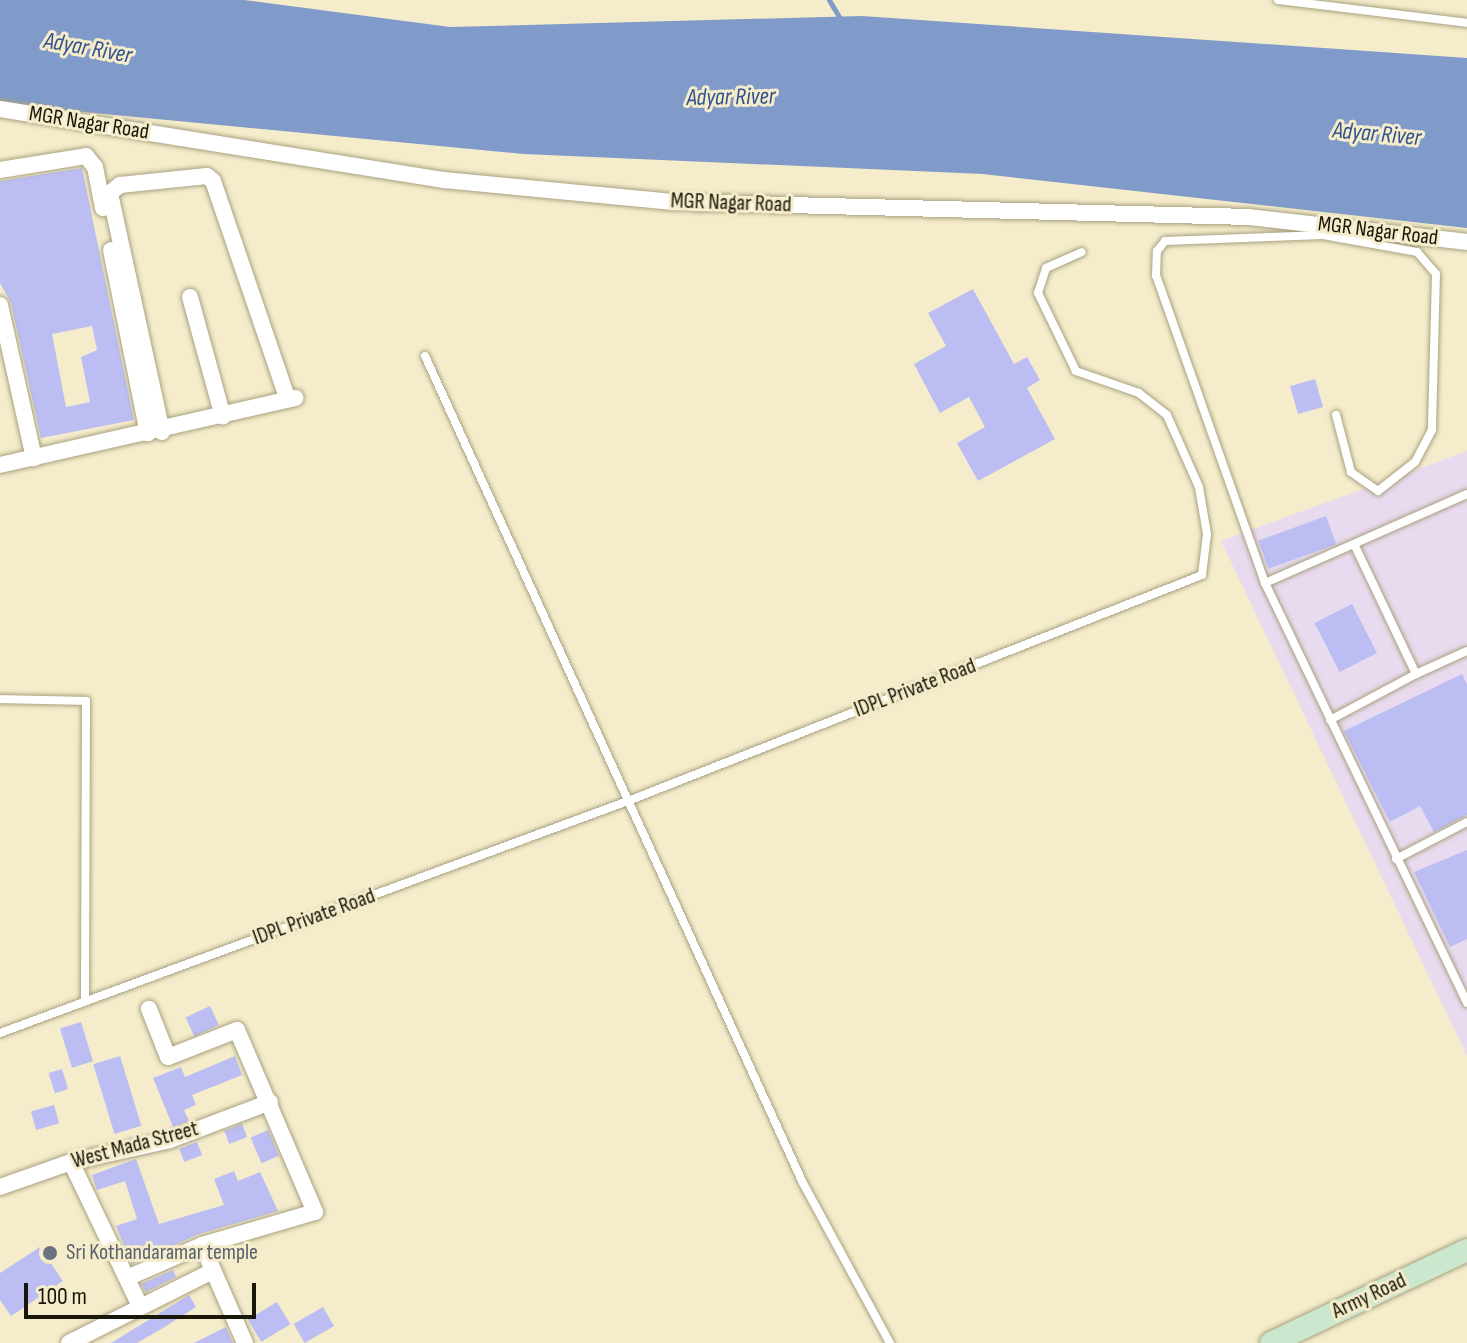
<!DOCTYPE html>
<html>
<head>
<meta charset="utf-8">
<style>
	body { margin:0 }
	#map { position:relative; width:1467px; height:1343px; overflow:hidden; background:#f4ecca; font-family:"Sofia Sans Condensed",sans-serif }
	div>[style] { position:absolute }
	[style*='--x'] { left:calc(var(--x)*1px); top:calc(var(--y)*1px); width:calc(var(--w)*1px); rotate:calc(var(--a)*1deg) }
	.industrial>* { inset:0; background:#e9dbef }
	.water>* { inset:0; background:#809bc9 }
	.stream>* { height:5px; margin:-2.5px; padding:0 2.5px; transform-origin:2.5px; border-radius:2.5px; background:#809bc9 }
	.building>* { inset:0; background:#bcbef3; transform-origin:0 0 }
	.roads { filter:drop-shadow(0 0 2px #a9a181) drop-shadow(0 0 2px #a9a181) }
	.lane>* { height:8px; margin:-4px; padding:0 4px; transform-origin:4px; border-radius:4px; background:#fff }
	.street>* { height:16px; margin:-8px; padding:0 8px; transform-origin:8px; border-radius:8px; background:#fff }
	.secondary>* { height:22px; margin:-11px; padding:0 11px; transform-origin:11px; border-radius:11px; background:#cbe7cd }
	.dots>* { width:22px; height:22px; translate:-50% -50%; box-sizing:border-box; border:4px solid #f4ecca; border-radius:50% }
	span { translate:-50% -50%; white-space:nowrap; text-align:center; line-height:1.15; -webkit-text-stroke:6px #f4ecca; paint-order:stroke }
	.street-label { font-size:22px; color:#19160a }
	.worship-label { font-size:22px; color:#5b616d }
	.left { translate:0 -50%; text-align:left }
	.water-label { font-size:24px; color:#32538e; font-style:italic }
	.scale { position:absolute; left:24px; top:1283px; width:232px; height:36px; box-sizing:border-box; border:4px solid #19160a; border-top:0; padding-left:10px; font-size:24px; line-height:28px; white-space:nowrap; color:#19160a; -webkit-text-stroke:6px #f4ecca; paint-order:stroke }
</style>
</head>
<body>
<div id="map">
	<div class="industrial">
		<i style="clip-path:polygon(1467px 451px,1467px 1056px,1221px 541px)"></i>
	</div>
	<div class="water">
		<i style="clip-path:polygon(0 0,244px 0,450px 27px,862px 16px,1467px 58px,1467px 228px,983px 174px,524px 154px,0 104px)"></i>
	</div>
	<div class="stream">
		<i style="--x:829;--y:0;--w:23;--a:59"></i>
	</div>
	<div class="building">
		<i style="clip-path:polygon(evenodd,82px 168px,134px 420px,41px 438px,11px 303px,0 283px,0 181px,82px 168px,92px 326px,97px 350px,81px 357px,90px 402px,66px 407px,52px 334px,92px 326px)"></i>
		<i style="clip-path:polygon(973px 289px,1014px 364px,1027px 357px,1040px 380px,1027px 388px,1055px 439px,978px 481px,957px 443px,985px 427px,969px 397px,940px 413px,914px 364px,946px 346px,928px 313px)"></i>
		<i style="left:1315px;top:379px;width:29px;height:26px;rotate:74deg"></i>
		<i style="left:1326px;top:516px;width:30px;height:72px;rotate:70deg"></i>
		<i style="left:1352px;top:604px;width:55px;height:42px;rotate:63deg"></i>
		<i style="clip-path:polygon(1462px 674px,1467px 684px,1467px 815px,1434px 832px,1420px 806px,1390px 822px,1344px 731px)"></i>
		<i style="clip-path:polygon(1467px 850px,1467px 939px,1450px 947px,1414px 872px)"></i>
		<i style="left:210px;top:1006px;width:21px;height:27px;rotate:65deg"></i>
		<i style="left:81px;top:1022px;width:41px;height:22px;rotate:73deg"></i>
		<i style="left:120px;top:1056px;width:73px;height:28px;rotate:73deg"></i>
		<i style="clip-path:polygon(235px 1056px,242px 1075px,192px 1095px,196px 1105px,184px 1110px,189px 1121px,173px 1127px,153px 1078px,181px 1067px,185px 1077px)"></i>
		<i style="left:62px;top:1069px;width:21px;height:14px;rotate:73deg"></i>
		<i style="left:54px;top:1105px;width:19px;height:24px;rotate:74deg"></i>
		<i style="left:242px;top:1124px;width:14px;height:19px;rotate:69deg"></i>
		<i style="left:268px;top:1130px;width:28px;height:19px;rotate:67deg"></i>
		<i style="left:197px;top:1142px;width:14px;height:19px;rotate:69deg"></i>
		<i style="clip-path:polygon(136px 1159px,159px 1224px,224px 1205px,214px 1179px,234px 1171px,238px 1181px,260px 1172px,278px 1211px,199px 1234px,132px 1264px,116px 1226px,137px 1219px,125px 1181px,97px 1190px,92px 1175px)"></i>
		<i style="clip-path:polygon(40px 1247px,63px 1281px,11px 1316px,0 1300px,0 1273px)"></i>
		<i style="clip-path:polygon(173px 1270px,176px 1277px,146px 1292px,141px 1284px)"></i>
		<i style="clip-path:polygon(189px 1295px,196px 1307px,163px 1328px,137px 1343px,111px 1343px)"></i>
		<i style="left:277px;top:1302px;width:26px;height:34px;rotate:59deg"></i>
		<i style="left:323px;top:1307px;width:22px;height:34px;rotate:60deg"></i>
		<i style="clip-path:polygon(226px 1327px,233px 1343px,194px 1343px)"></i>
	</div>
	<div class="roads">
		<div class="lane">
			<i style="--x:1278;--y:0;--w:190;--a:6.9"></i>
			<i style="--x:425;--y:356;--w:909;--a:65.44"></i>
			<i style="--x:803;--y:1183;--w:182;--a:61.5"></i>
			<i style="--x:1467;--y:494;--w:221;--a:156.2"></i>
			<i style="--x:1265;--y:583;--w:466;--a:64.3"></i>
			<i style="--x:1354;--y:544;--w:144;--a:64.5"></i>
			<i style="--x:1416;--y:674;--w:56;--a:-24.3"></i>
			<i style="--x:1265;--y:583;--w:326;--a:-109.5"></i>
			<i style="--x:1156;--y:276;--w:25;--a:-88"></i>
			<i style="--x:1157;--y:251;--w:13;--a:-51"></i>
			<i style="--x:1165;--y:241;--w:158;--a:-2.2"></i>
			<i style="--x:1323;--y:235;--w:96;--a:10.3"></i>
			<i style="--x:1417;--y:252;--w:29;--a:49"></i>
			<i style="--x:1436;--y:274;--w:156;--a:91.5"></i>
			<i style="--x:1432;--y:430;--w:36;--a:118"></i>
			<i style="--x:1415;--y:462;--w:47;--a:141.9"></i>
			<i style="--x:1378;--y:491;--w:33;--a:-145"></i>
			<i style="--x:1351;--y:472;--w:59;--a:-104.7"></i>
			<i style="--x:0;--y:699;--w:86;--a:1.3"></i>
			<i style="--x:86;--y:701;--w:300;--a:90.2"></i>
			<i style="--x:1330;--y:720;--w:98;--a:-28.1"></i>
			<i style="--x:1396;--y:859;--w:80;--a:-27.5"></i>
			<i style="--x:0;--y:1033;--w:669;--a:-20.28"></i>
			<i style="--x:628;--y:801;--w:617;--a:-21.49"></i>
			<i style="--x:1202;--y:575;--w:41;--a:-83"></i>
			<i style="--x:1207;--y:534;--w:48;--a:-99.7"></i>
			<i style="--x:1199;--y:487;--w:79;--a:-114"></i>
			<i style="--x:1167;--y:415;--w:36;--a:-142"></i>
			<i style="--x:1139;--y:393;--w:67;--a:-160.8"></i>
			<i style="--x:1076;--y:371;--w:87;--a:-116"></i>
			<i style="--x:1038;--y:293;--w:26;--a:-72"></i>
			<i style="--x:1046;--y:268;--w:39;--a:-24"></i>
		</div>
		<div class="street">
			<i style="--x:0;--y:109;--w:450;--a:9.1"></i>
			<i style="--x:444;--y:180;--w:230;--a:5.5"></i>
			<i style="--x:673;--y:202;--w:576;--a:1.49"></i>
			<i style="--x:1249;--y:217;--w:219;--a:6.5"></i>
			<i style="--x:0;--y:170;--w:87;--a:-9.2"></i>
			<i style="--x:86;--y:156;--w:14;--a:51"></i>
			<i style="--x:95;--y:167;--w:42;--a:79"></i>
			<i style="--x:111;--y:250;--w:187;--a:78.6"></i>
			<i style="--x:190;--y:297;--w:124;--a:74.6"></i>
			<i style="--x:0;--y:305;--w:157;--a:77.5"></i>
			<i style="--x:162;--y:432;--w:245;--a:-102.3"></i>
			<i style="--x:110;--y:193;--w:13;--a:-39"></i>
			<i style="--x:120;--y:185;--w:87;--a:-5.9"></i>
			<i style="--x:207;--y:176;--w:8;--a:40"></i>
			<i style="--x:213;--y:181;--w:231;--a:71.1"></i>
			<i style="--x:0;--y:465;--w:303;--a:-12.8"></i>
			<i style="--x:71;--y:1162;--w:160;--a:64.4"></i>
			<i style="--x:0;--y:1187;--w:75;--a:-19.4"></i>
			<i style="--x:71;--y:1162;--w:101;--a:-12.5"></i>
			<i style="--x:170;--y:1140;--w:107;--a:-20.8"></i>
			<i style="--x:202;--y:1245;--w:107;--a:66.3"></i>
			<i style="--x:127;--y:1278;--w:82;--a:-23.7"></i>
			<i style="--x:202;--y:1245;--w:118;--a:-16.3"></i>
			<i style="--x:315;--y:1212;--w:198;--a:-113.2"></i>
			<i style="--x:237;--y:1030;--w:74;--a:158.6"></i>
			<i style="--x:168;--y:1057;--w:52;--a:-111.6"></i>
			<i style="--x:69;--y:1343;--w:161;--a:-26.6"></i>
		</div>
		<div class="secondary">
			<i style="--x:1271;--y:1343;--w:217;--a:-25.4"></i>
		</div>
	</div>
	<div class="dots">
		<i style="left:50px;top:1253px;background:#6b7280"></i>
	</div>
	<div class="street-label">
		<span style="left:89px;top:123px;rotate:9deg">MGR Nagar Road</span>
		<span style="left:731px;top:203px;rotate:2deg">MGR Nagar Road</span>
		<span style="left:1378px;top:231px;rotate:7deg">MGR Nagar Road</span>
		<span style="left:915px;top:688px;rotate:-21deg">IDPL Private Road</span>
		<span style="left:314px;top:917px;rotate:-20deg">IDPL Private Road</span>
		<span style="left:135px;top:1145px;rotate:-15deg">West Mada Street</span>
		<span style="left:1369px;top:1296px;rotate:-25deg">Army Road</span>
	</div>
	<div class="worship-label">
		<span class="left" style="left:66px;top:1253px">Sri Kothandaramar temple</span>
	</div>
	<div class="water-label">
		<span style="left:88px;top:48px;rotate:10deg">Adyar River</span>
		<span style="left:731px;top:97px;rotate:-1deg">Adyar River</span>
		<span style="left:1377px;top:134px;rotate:5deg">Adyar River</span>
	</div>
	<div class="scale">100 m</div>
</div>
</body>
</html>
